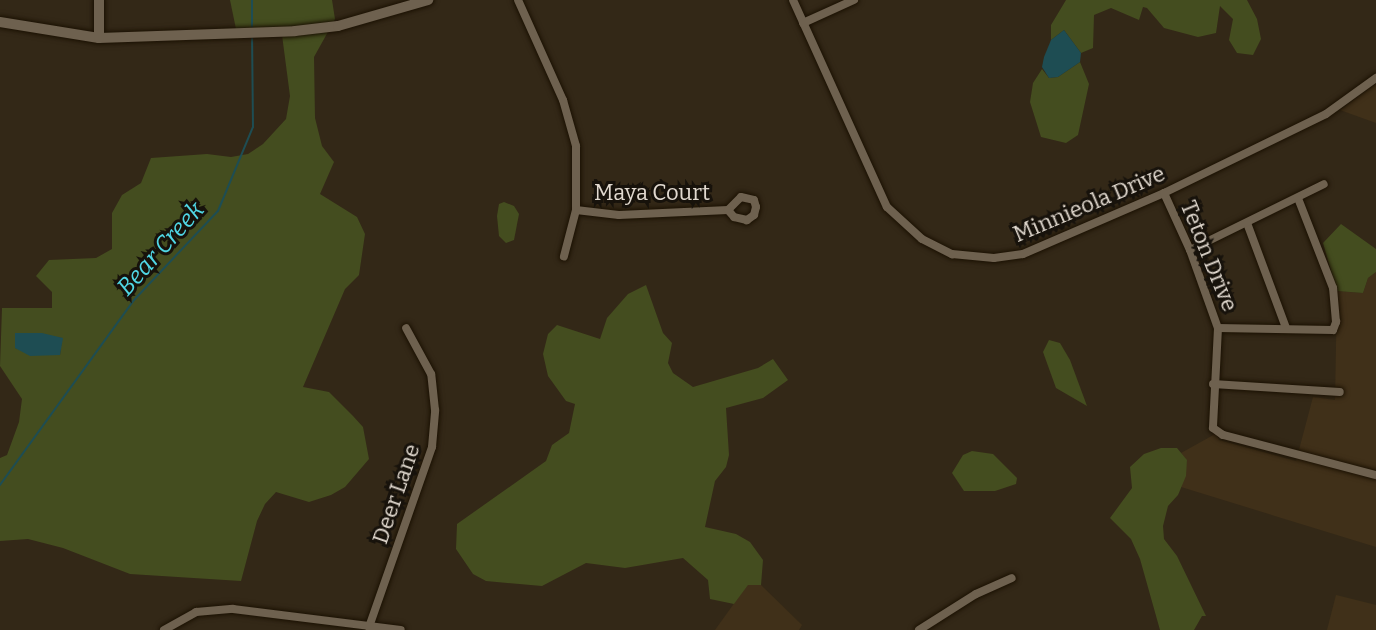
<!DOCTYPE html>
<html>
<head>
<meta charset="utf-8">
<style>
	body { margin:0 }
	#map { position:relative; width:1376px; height:630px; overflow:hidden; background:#332817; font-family:Bitter,serif }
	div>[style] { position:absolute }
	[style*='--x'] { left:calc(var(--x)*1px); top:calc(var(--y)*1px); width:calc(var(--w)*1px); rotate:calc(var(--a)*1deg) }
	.built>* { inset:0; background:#403019 }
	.green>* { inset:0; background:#444d1f }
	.water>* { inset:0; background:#1e4d53 }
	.stream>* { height:2px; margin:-1px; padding:0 1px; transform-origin:1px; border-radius:1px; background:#1e4d53 }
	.roads { filter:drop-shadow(0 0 2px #1b1103) drop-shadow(0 0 2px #1b1103) }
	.minor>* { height:8px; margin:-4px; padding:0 4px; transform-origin:4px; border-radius:4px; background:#6e614f }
	.tertiary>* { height:10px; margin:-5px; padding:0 5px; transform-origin:5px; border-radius:5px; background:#6e614f }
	span { translate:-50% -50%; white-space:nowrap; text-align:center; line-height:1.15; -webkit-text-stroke:6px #17120b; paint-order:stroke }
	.street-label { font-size:22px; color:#e2dad0 }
	.water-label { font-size:24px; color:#50d7e5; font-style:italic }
</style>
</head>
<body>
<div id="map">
	<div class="built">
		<i style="clip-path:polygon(1376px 83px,1376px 123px,1340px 110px)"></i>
		<i style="clip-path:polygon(1376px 272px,1376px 547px,1181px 487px,1187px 461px,1181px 453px,1217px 433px,1219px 440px,1296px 461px,1313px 397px,1335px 400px,1337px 291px,1363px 293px,1368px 278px)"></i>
		<i style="clip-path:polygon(748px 584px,761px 585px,802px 625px,799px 630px,715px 630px)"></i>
		<i style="clip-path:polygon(1336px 595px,1376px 605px,1376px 630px,1327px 630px)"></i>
	</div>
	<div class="green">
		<i style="clip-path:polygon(230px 0,332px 0,335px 19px,333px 23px,294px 28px,236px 29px)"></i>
		<i style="clip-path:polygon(1066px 0,1247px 0,1257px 19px,1261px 39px,1253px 55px,1237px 53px,1229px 40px,1233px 19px,1220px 6px,1216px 33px,1198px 37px,1164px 28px,1147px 8px,1143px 7px,1139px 20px,1111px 8px,1094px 15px,1093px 48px,1081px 53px,1064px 30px,1051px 40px,1051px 25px)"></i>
		<i style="clip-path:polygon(evenodd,329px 30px,314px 57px,315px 118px,322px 146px,334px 162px,320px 194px,357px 217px,365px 234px,359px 275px,345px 289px,303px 387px,329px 392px,353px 416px,363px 427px,369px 459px,345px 487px,331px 495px,309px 502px,276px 492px,265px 504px,257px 521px,241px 581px,130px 574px,63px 548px,28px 539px,0 541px,0 458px,7px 455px,19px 422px,22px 399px,0 366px,2px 308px,52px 308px,52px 292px,36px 276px,49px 260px,96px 258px,112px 249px,112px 213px,122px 195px,141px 183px,151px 158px,207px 154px,231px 157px,248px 154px,263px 144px,286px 119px,290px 96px,282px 35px,329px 30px,15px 333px,62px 338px,60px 355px,15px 348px,15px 333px)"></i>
		<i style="clip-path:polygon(1080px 62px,1089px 84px,1078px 135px,1066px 143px,1041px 137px,1030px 102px,1033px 83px,1042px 69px,1049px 78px,1058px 77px)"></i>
		<i style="clip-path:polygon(504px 202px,514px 206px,519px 214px,514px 240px,506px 243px,499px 236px,497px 216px,499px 204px)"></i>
		<i style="clip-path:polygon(1341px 224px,1376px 249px,1376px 272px,1368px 278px,1363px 293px,1337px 291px,1334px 281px,1323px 243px)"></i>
		<i style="clip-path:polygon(646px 285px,663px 333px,672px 343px,668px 363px,673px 373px,693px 387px,758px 368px,773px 359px,788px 380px,763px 398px,726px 408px,729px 455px,726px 467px,715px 481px,705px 527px,736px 534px,750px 542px,763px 560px,761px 585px,748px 585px,734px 604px,710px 599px,708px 580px,683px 558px,625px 568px,586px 563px,542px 586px,486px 581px,473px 574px,456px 549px,457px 524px,546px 461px,552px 445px,569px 433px,575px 404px,566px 401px,548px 376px,543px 354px,548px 334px,557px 325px,600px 339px,607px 318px,628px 294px)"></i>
		<i style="clip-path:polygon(1049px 340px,1060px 343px,1070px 360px,1087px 406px,1056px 388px,1043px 352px)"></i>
		<i style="clip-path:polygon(1161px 448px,1177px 448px,1187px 460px,1186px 476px,1178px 495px,1168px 506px,1163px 526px,1164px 539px,1177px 556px,1206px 616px,1202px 616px,1194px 630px,1160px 630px,1140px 559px,1131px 539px,1110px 518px,1132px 488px,1130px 467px,1144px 454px)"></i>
		<i style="clip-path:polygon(972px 451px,993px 454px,1017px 478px,1016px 484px,995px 491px,964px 491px,952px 473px,963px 455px)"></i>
	</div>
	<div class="water">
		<i style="clip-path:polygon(1064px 30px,1081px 53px,1080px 62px,1058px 77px,1049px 78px,1042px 67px,1044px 57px,1051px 40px)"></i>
		<i style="clip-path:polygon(15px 333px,42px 333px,63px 338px,60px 355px,30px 356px,15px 348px)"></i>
	</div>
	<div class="stream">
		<i style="--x:252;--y:0;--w:28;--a:90"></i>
		<i style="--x:0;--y:485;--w:228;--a:-54.1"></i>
		<i style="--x:134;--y:300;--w:122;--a:-46.7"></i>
		<i style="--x:218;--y:211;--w:91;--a:-67.4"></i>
		<i style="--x:253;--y:127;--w:89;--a:-90.6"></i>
	</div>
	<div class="roads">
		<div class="minor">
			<i style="--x:518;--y:0;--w:110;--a:65.8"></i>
			<i style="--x:563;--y:100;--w:48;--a:74.2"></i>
			<i style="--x:576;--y:146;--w:64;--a:90"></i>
			<i style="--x:576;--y:210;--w:48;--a:104.6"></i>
			<i style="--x:793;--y:0;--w:227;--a:65.6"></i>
			<i style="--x:887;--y:207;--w:47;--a:42.4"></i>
			<i style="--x:922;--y:239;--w:34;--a:27"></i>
			<i style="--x:952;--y:254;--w:42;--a:5.4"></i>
			<i style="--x:994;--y:258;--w:29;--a:-8"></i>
			<i style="--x:1023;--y:254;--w:154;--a:-23.4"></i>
			<i style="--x:1164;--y:193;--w:180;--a:-26"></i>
			<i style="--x:1326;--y:114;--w:62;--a:-35.8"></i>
			<i style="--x:803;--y:23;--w:56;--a:-24.3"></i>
			<i style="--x:1164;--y:193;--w:63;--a:65.5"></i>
			<i style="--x:1190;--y:250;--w:83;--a:70.3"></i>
			<i style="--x:1218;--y:328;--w:100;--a:92.9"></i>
			<i style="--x:1213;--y:428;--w:12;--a:35"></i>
			<i style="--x:1223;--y:435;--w:158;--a:14.7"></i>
			<i style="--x:576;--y:210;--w:43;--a:6.6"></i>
			<i style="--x:619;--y:215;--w:109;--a:-2.6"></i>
			<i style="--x:728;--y:210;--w:18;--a:-45"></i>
			<i style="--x:741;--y:197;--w:13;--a:13"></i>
			<i style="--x:754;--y:200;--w:7;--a:74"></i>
			<i style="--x:756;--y:207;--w:8;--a:104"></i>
			<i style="--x:754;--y:215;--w:9;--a:144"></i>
			<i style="--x:747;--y:220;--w:13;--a:-167"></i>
			<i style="--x:734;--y:217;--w:9;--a:-131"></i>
			<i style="--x:1247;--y:223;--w:112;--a:69.6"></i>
			<i style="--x:1190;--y:250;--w:149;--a:-26.2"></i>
			<i style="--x:1218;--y:328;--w:115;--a:1"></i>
			<i style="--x:1333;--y:330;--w:9;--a:-69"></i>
			<i style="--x:1336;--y:322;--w:34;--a:-95"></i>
			<i style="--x:1333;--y:288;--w:97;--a:-111.3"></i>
			<i style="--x:1213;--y:384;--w:127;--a:3.6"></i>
			<i style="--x:369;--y:627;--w:191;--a:-70.7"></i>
			<i style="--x:432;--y:447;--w:37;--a:-85"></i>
			<i style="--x:435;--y:410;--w:36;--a:-96"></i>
			<i style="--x:431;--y:374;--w:52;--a:-118.5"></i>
			<i style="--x:164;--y:630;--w:37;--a:-29"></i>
			<i style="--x:196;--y:612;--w:37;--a:-5"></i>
			<i style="--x:233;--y:609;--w:169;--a:7.1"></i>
			<i style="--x:919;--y:630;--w:67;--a:-32.3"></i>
			<i style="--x:976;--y:594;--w:39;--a:-24"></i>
		</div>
		<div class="tertiary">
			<i style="--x:0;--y:22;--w:100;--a:9.2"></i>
			<i style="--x:99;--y:38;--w:196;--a:-2"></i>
			<i style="--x:295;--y:31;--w:43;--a:-6.6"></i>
			<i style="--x:338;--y:26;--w:94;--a:-16.1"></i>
			<i style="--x:99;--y:38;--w:38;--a:-90"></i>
		</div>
	</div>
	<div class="street-label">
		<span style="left:652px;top:193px">Maya Court</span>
		<span style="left:1089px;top:204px;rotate:-23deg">Minnieola Drive</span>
		<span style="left:1209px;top:256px;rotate:68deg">Teton Drive</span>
		<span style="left:396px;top:494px;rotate:-71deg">Deer Lane</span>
	</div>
	<div class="water-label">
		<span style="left:161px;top:249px;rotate:-48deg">Bear Creek</span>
	</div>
</div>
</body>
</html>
